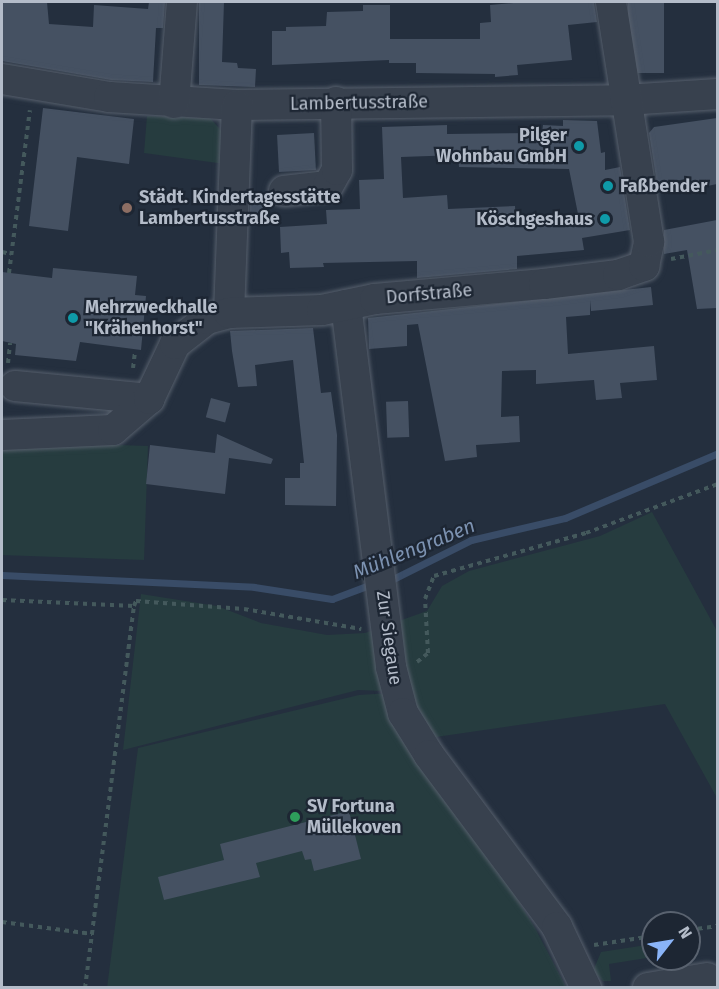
<!DOCTYPE html>
<html>
<head>
<meta charset="utf-8">
<style>
	body { margin:0 }
	#map { position:relative; width:719px; height:989px; overflow:hidden; background:#242f3e; font-family:"Fira Sans",sans-serif }
	div>[style] { position:absolute }
	[style*='--x'] { left:calc(var(--x)*1px); top:calc(var(--y)*1px); width:calc(var(--w)*1px); rotate:calc(var(--a)*1deg) }
	.green>* { inset:0; background:#263c3f; transform-origin:0 0 }
	.stream>* { height:7px; margin:-3.5px; padding:0 3.5px; transform-origin:3.5px; border-radius:3.5px; background:#394c67 }
	.building>* { inset:0; background:#455162; transform-origin:0 0 }
	.path>* { height:4px; margin-top:-2px; transform-origin:0; background:repeating-linear-gradient(90deg,#44595c 0 4.5px,transparent 0 9px) }
	.roads { filter:drop-shadow(0 0 2px #565f6c) drop-shadow(0 0 2px #565f6c) }
	.minor>* { height:30px; margin:-15px; padding:0 15px; transform-origin:15px; border-radius:15px; background:#38414e }
	.dots>* { width:16px; height:16px; translate:-50% -50%; box-sizing:border-box; border:3px solid #1d2633; border-radius:50% }
	span { translate:-50% -50%; white-space:nowrap; text-align:center; line-height:1.15; -webkit-text-stroke:4.5px #1d2633; paint-order:stroke }
	.street-label { font-size:18px; color:#b4bcc9 }
	.poi-label { font-size:18px; color:#b4bcc9; font-weight:700 }
	.right { translate:-100% -50%; text-align:right }
	.left { translate:0 -50%; text-align:left }
	.water-label { font-size:20px; color:#7c92b1; font-style:italic }
	.frame { position:absolute; inset:0; border:3px solid #b4bcc9; pointer-events:none }
	.north { position:absolute; left:641px; top:911px; width:60px; height:60px; box-sizing:border-box; background:#1d2633; border:2px solid #59626f; border-radius:50%; rotate:59deg; font-size:16px; font-weight:700; line-height:24px; text-align:center; color:#b4bcc9 }
	.north::after { content:''; display:block; margin:auto; width:21px; height:27px; background:#8ab4f8; clip-path:polygon(50% 0,100% 100%,50% 72%,0 100%) }
</style>
</head>
<body>
<div id="map">
	<div class="green">
		<i style="clip-path:polygon(147px 116px,210px 118px,226px 136px,225px 164px,144px 153px)"></i>
		<i style="left:148px;top:446px;width:114px;height:146px;rotate:92deg"></i>
		<i style="clip-path:polygon(652px 512px,717px 631px,717px 798px,665px 704px,429px 738px,408px 692px,358px 690px,123px 750px,141px 594px,217px 606px,261px 623px,327px 635px,365px 633px,427px 611px,442px 586px,469px 571px,600px 536px)"></i>
		<i style="clip-path:polygon(390px 693px,535px 928px,566px 987px,107px 988px,138px 748px,359px 695px)"></i>
		<i style="clip-path:polygon(653px 944px,653px 957px,609px 964px,611px 981px,603px 981px,593px 971px,601px 952px)"></i>
	</div>
	<div class="stream">
		<i style="--x:2;--y:575;--w:252;--a:2.7"></i>
		<i style="--x:254;--y:587;--w:79;--a:8.7"></i>
		<i style="--x:332;--y:599;--w:43;--a:-20.6"></i>
		<i style="--x:389;--y:581;--w:92;--a:-26.6"></i>
		<i style="--x:471;--y:540;--w:97;--a:-13.2"></i>
		<i style="--x:565;--y:518;--w:166;--a:-23"></i>
	</div>
	<div class="building">
		<i style="clip-path:polygon(2px 2px,47px 2px,49px 24px,93px 27px,94px 5px,148px 9px,149px 2px,165px 2px,163px 28px,156px 28px,153px 82px,111px 80px,2px 61px)"></i>
		<i style="clip-path:polygon(199px 2px,224px 2px,222px 62px,237px 63px,238px 68px,256px 69px,255px 87px,199px 85px)"></i>
		<i style="clip-path:polygon(525px 2px,594px 3px,597px 22px,568px 25px,572px 60px,517px 65px,518px 75px,495px 77px,495px 74px,416px 73px,416px 63px,389px 63px,389px 60px,272px 65px,272px 31px,286px 31px,286px 27px,326px 26px,327px 12px,363px 11px,363px 5px,390px 5px,390px 39px,480px 39px,480px 23px,491px 22px,490px 5px)"></i>
		<i style="left:628px;top:2px;width:36px;height:71px"></i>
		<i style="clip-path:polygon(43px 108px,134px 119px,129px 164px,77px 157px,68px 231px,29px 226px)"></i>
		<i style="clip-path:polygon(717px 118px,717px 184px,688px 190px,686px 179px,657px 184px,649px 133px,654px 127px)"></i>
		<i style="clip-path:polygon(evenodd,563px 120px,597px 121px,601px 153px,605px 152px,605px 170px,620px 167px,630px 230px,582px 238px,584px 250px,517px 256px,517px 269px,417px 278px,417px 261px,323px 263px,324px 267px,290px 268px,289px 252px,281px 253px,280px 227px,327px 224px,326px 210px,360px 209px,359px 180px,384px 179px,382px 127px,447px 125px,447px 134px,542px 133px,543px 125px,563px 126px,563px 120px,458px 155px,459px 167px,569px 169px,579px 219px,516px 225px,515px 206px,448px 209px,447px 195px,403px 198px,401px 157px,458px 155px)"></i>
		<i style="left:314px;top:133px;width:37px;height:37px;rotate:87deg"></i>
		<i style="left:266px;top:202px;width:21px;height:16px;rotate:90deg"></i>
		<i style="clip-path:polygon(717px 220px,717px 308px,697px 309px,687px 250px,664px 254px,664px 230px)"></i>
		<i style="clip-path:polygon(53px 268px,137px 276px,135px 295px,146px 296px,141px 350px,80px 342px,76px 361px,15px 355px,16px 344px,2px 341px,2px 272px,52px 278px)"></i>
		<i style="clip-path:polygon(651px 287px,653px 305px,591px 311px,590px 300px,590px 315px,566px 317px,568px 354px,654px 346px,657px 380px,620px 383px,622px 398px,596px 400px,594px 380px,536px 384px,536px 370px,502px 371px,501px 417px,519px 416px,520px 442px,476px 445px,477px 457px,445px 461px,418px 324px,407px 325px,407px 346px,369px 349px,368px 318px)"></i>
		<i style="clip-path:polygon(313px 328px,321px 393px,331px 392px,337px 435px,336px 506px,285px 505px,285px 478px,300px 478px,300px 463px,304px 463px,293px 360px,255px 365px,257px 386px,238px 387px,232px 351px,230px 331px)"></i>
		<i style="left:211px;top:398px;width:20px;height:20px;rotate:15deg"></i>
		<i style="left:408px;top:401px;width:36px;height:22px;rotate:88deg"></i>
		<i style="clip-path:polygon(217px 434px,273px 459px,271px 464px,229px 458px,225px 494px,146px 484px,150px 445px,215px 453px)"></i>
		<i style="clip-path:polygon(349px 811px,361px 859px,314px 871px,311px 859px,305px 860px,302px 851px,256px 863px,260px 877px,164px 900px,158px 877px,224px 860px,220px 844px)"></i>
	</div>
	<div class="path">
		<i style="--x:2;--y:252;--w:9;--a:13"></i>
		<i style="--x:671;--y:259;--w:48;--a:-10.8"></i>
		<i style="--x:9;--y:273;--w:164;--a:-82.7"></i>
		<i style="--x:8;--y:363;--w:20;--a:-84"></i>
		<i style="--x:133;--y:368;--w:17;--a:-83"></i>
		<i style="--x:2;--y:600;--w:132;--a:2.6"></i>
		<i style="--x:134;--y:606;--w:5;--a:-68"></i>
		<i style="--x:136;--y:601;--w:108;--a:4.2"></i>
		<i style="--x:244;--y:609;--w:119;--a:9.7"></i>
		<i style="--x:417;--y:662;--w:14;--a:-39"></i>
		<i style="--x:428;--y:653;--w:54;--a:-93.2"></i>
		<i style="--x:425;--y:599;--w:25;--a:-69"></i>
		<i style="--x:434;--y:576;--w:158;--a:-15.8"></i>
		<i style="--x:586;--y:533;--w:141;--a:-20.4"></i>
		<i style="--x:2;--y:922;--w:91;--a:7.6"></i>
		<i style="--x:689;--y:930;--w:29;--a:-8"></i>
		<i style="--x:594;--y:945;--w:60;--a:-8.7"></i>
		<i style="--x:85;--y:988;--w:385;--a:-82.7"></i>
	</div>
	<div class="roads">
		<div class="minor">
			<i style="--x:2;--y:79;--w:109;--a:9.5"></i>
			<i style="--x:109;--y:97;--w:128;--a:3.6"></i>
			<i style="--x:237;--y:105;--w:388;--a:-0.7"></i>
			<i style="--x:625;--y:100;--w:93;--a:-3.7"></i>
			<i style="--x:174;--y:103;--w:101;--a:-85.5"></i>
			<i style="--x:284;--y:191;--w:44;--a:-6.5"></i>
			<i style="--x:328;--y:186;--w:18;--a:-61"></i>
			<i style="--x:337;--y:170;--w:68;--a:-90.8"></i>
			<i style="--x:346;--y:305;--w:365;--a:82.9"></i>
			<i style="--x:391;--y:667;--w:48;--a:75.4"></i>
			<i style="--x:403;--y:713;--w:49;--a:58.2"></i>
			<i style="--x:429;--y:755;--w:214;--a:53.3"></i>
			<i style="--x:557;--y:927;--w:68;--a:64.6"></i>
			<i style="--x:229;--y:313;--w:208;--a:-87.8"></i>
			<i style="--x:15;--y:386;--w:135;--a:5.5"></i>
			<i style="--x:2;--y:435;--w:111;--a:-2.6"></i>
			<i style="--x:113;--y:430;--w:48;--a:-40.7"></i>
			<i style="--x:149;--y:399;--w:61;--a:-64.7"></i>
			<i style="--x:175;--y:344;--w:41;--a:-38"></i>
			<i style="--x:207;--y:319;--w:23;--a:-15"></i>
			<i style="--x:229;--y:313;--w:93;--a:-1.8"></i>
			<i style="--x:322;--y:310;--w:54;--a:-11.7"></i>
			<i style="--x:375;--y:299;--w:170;--a:-5.1"></i>
			<i style="--x:544;--y:284;--w:75;--a:-6.9"></i>
			<i style="--x:618;--y:275;--w:28;--a:-19"></i>
			<i style="--x:644;--y:266;--w:25;--a:-78"></i>
			<i style="--x:649;--y:242;--w:243;--a:-99"></i>
			<i style="--x:648;--y:988;--w:60;--a:-9.6"></i>
		</div>
	</div>
	<div class="dots">
		<i style="left:579px;top:146px;background:#0f9aa8"></i>
		<i style="left:608px;top:186px;background:#0f9aa8"></i>
		<i style="left:127px;top:208px;background:#8d6e63"></i>
		<i style="left:605px;top:219px;background:#0f9aa8"></i>
		<i style="left:73px;top:318px;background:#0f9aa8"></i>
		<i style="left:295px;top:817px;background:#2e9e5b"></i>
	</div>
	<div class="street-label">
		<span style="left:359px;top:103px;rotate:-1deg">Lambertusstraße</span>
		<span style="left:429px;top:294px;rotate:-5deg">Dorfstraße</span>
		<span style="left:389px;top:638px;rotate:82deg">Zur Siegaue</span>
	</div>
	<div class="poi-label">
		<span class="right" style="left:567px;top:146px">Pilger<br>Wohnbau GmbH</span>
		<span class="left" style="left:620px;top:186px">Faßbender</span>
		<span class="left" style="left:139px;top:208px">Städt. Kindertagesstätte<br>Lambertusstraße</span>
		<span class="right" style="left:593px;top:219px">Köschgeshaus</span>
		<span class="left" style="left:85px;top:318px">Mehrzweckhalle<br>"Krähenhorst"</span>
		<span class="left" style="left:307px;top:817px">SV Fortuna<br>Müllekoven</span>
	</div>
	<div class="water-label">
		<span style="left:414px;top:549px;rotate:-22deg">Mühlengraben</span>
	</div>
	<div class="frame"></div>
	<div class="north">N</div>
</div>
</body>
</html>
